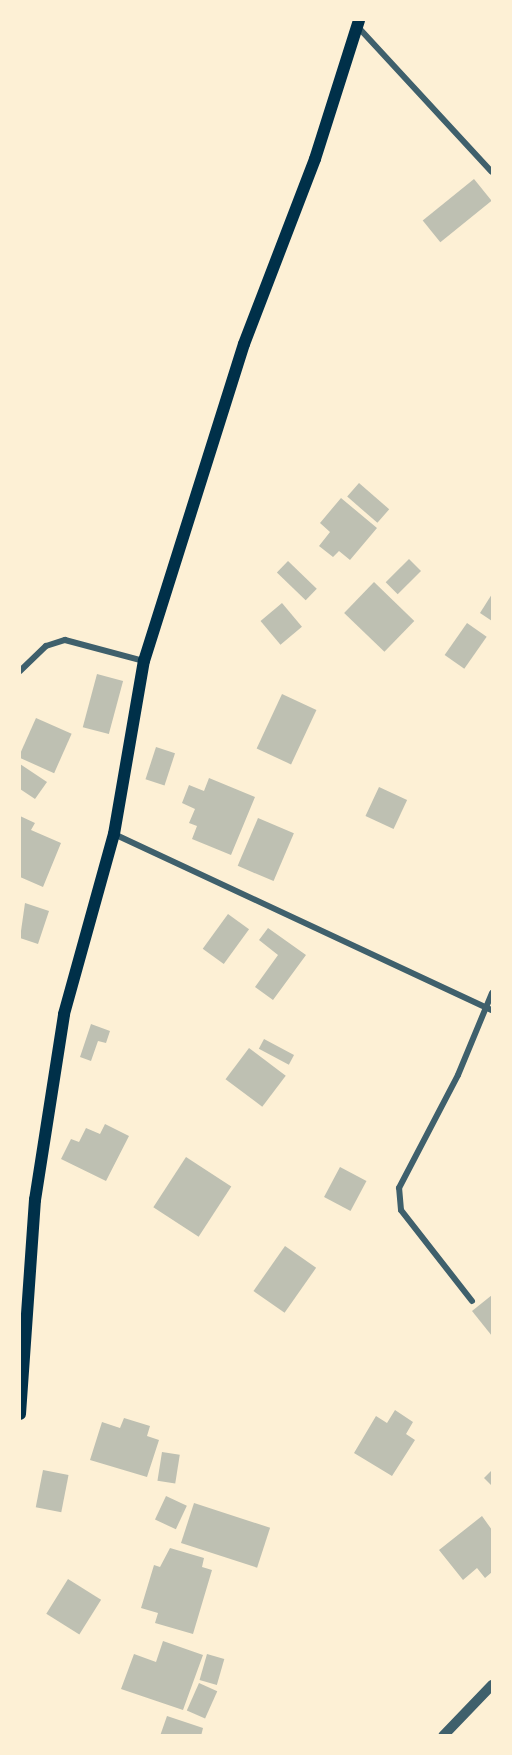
<!DOCTYPE html>
<html>
<head>
<meta charset="utf-8">
<style>
	body { margin:0 }
	#map { position:relative; width:512px; height:1755px; overflow:hidden; background:#fdf0d5; font-family:Arial,sans-serif }
	div>[style] { position:absolute }
	[style*='--x'] { left:calc(var(--x)*1px); top:calc(var(--y)*1px); width:calc(var(--w)*1px); rotate:calc(var(--a)*1deg) }
	.building>* { inset:0; background:#bec0b2; transform-origin:0 0 }
	.minor>* { height:6px; margin:-3px; padding:0 3px; transform-origin:3px; border-radius:3px; background:#3f606c }
	.tertiary>* { height:10px; margin:-5px; padding:0 5px; transform-origin:5px; border-radius:5px; background:#3f606c }
	.secondary>* { height:12px; margin:-6px; padding:0 6px; transform-origin:6px; border-radius:6px; background:#003049 }
	span { translate:-50% -50%; white-space:nowrap; text-align:center; line-height:1.15; -webkit-text-stroke:5px #fdf0d5; paint-order:stroke }
	.frame { position:absolute; inset:0; border:21px solid #fdf0d5; pointer-events:none }
</style>
</head>
<body>
<div id="map">
	<div class="building">
		<i style="left:474px;top:179px;width:28px;height:66px;rotate:51deg"></i>
		<i style="left:359px;top:483px;width:40px;height:18px;rotate:41deg"></i>
		<i style="clip-path:polygon(341px 498px,377px 528px,350px 560px,339px 551px,333px 557px,319px 546px,330px 532px,320px 523px)"></i>
		<i style="left:409px;top:559px;width:17px;height:33px;rotate:45deg"></i>
		<i style="left:288px;top:561px;width:40px;height:16px;rotate:44deg"></i>
		<i style="left:374px;top:582px;width:56px;height:43px;rotate:44deg"></i>
		<i style="clip-path:polygon(492px 594px,492px 621px,480px 613px)"></i>
		<i style="left:282px;top:603px;width:31px;height:28px;rotate:50deg"></i>
		<i style="left:467px;top:623px;width:24px;height:39px;rotate:35deg"></i>
		<i style="left:97px;top:674px;width:27px;height:55px;rotate:15deg"></i>
		<i style="left:282px;top:694px;width:38px;height:60px;rotate:25deg"></i>
		<i style="left:36px;top:718px;width:39px;height:43px;rotate:24deg"></i>
		<i style="left:156px;top:747px;width:20px;height:34px;rotate:18deg"></i>
		<i style="clip-path:polygon(20px 764px,47px 782px,35px 799px,20px 789px)"></i>
		<i style="clip-path:polygon(209px 778px,255px 797px,231px 855px,192px 839px,197px 826px,189px 823px,195px 809px,182px 803px,189px 785px,204px 791px)"></i>
		<i style="left:379px;top:787px;width:31px;height:32px;rotate:25deg"></i>
		<i style="clip-path:polygon(20px 816px,35px 823px,31px 830px,61px 843px,43px 887px,20px 877px)"></i>
		<i style="left:258px;top:818px;width:39px;height:52px;rotate:23deg"></i>
		<i style="clip-path:polygon(25px 903px,49px 911px,38px 944px,20px 938px)"></i>
		<i style="left:228px;top:914px;width:26px;height:43px;rotate:36deg"></i>
		<i style="clip-path:polygon(268px 928px,306px 955px,273px 1000px,255px 987px,278px 955px,259px 940px)"></i>
		<i style="clip-path:polygon(91px 1024px,110px 1031px,106px 1043px,98px 1041px,91px 1061px,80px 1057px)"></i>
		<i style="left:264px;top:1039px;width:34px;height:11px;rotate:28deg"></i>
		<i style="left:249px;top:1048px;width:46px;height:39px;rotate:37deg"></i>
		<i style="clip-path:polygon(105px 1124px,129px 1136px,106px 1181px,61px 1159px,71px 1139px,79px 1142px,86px 1128px,100px 1134px)"></i>
		<i style="left:186px;top:1157px;width:54px;height:60px;rotate:33deg"></i>
		<i style="left:340px;top:1167px;width:30px;height:34px;rotate:28deg"></i>
		<i style="left:285px;top:1246px;width:38px;height:55px;rotate:35deg"></i>
		<i style="clip-path:polygon(492px 1295px,492px 1336px,472px 1311px)"></i>
		<i style="clip-path:polygon(395px 1410px,413px 1422px,406px 1434px,415px 1440px,392px 1476px,354px 1453px,376px 1416px,387px 1423px)"></i>
		<i style="clip-path:polygon(124px 1418px,150px 1426px,147px 1436px,159px 1440px,147px 1477px,90px 1460px,102px 1422px,120px 1428px)"></i>
		<i style="left:162px;top:1452px;width:18px;height:29px;rotate:9deg"></i>
		<i style="left:43px;top:1470px;width:26px;height:38px;rotate:11deg"></i>
		<i style="clip-path:polygon(492px 1470px,492px 1486px,484px 1478px)"></i>
		<i style="left:166px;top:1496px;width:23px;height:26px;rotate:25deg"></i>
		<i style="left:194px;top:1503px;width:80px;height:42px;rotate:18deg"></i>
		<i style="clip-path:polygon(482px 1516px,492px 1530px,492px 1572px,485px 1578px,477px 1568px,463px 1580px,439px 1550px)"></i>
		<i style="clip-path:polygon(170px 1548px,204px 1558px,202px 1567px,212px 1570px,193px 1634px,155px 1623px,158px 1613px,141px 1608px,154px 1565px,160px 1567px)"></i>
		<i style="left:68px;top:1579px;width:39px;height:41px;rotate:32deg"></i>
		<i style="clip-path:polygon(163px 1641px,203px 1655px,183px 1710px,121px 1689px,134px 1654px,156px 1662px)"></i>
		<i style="left:207px;top:1654px;width:18px;height:27px;rotate:16deg"></i>
		<i style="left:199px;top:1683px;width:20px;height:30px;rotate:24deg"></i>
		<i style="clip-path:polygon(167px 1716px,203px 1728px,201px 1736px,160px 1736px)"></i>
	</div>
	<div class="minor">
		<i style="--x:358;--y:27;--w:197;--a:47.3"></i>
		<i style="--x:20;--y:671;--w:36;--a:-44"></i>
		<i style="--x:46;--y:646;--w:20;--a:-18"></i>
		<i style="--x:65;--y:640;--w:82;--a:14.9"></i>
		<i style="--x:114;--y:834;--w:417;--a:25"></i>
		<i style="--x:472;--y:1301;--w:115;--a:-128"></i>
		<i style="--x:401;--y:1210;--w:22;--a:-95"></i>
		<i style="--x:399;--y:1188;--w:127;--a:-62.4"></i>
		<i style="--x:458;--y:1075;--w:89;--a:-67.5"></i>
	</div>
	<div class="tertiary">
		<i style="--x:443;--y:1736;--w:71;--a:-46.1"></i>
	</div>
	<div class="secondary">
		<i style="--x:20;--y:1414;--w:215;--a:-86"></i>
		<i style="--x:35;--y:1200;--w:188;--a:-81.1"></i>
		<i style="--x:64;--y:1014;--w:187;--a:-74.5"></i>
		<i style="--x:114;--y:834;--w:176;--a:-80.2"></i>
		<i style="--x:144;--y:661;--w:332;--a:-72.5"></i>
		<i style="--x:244;--y:344;--w:198;--a:-69"></i>
		<i style="--x:315;--y:159;--w:146;--a:-72.4"></i>
	</div>
	<div class="frame"></div>
</div>
</body>
</html>
